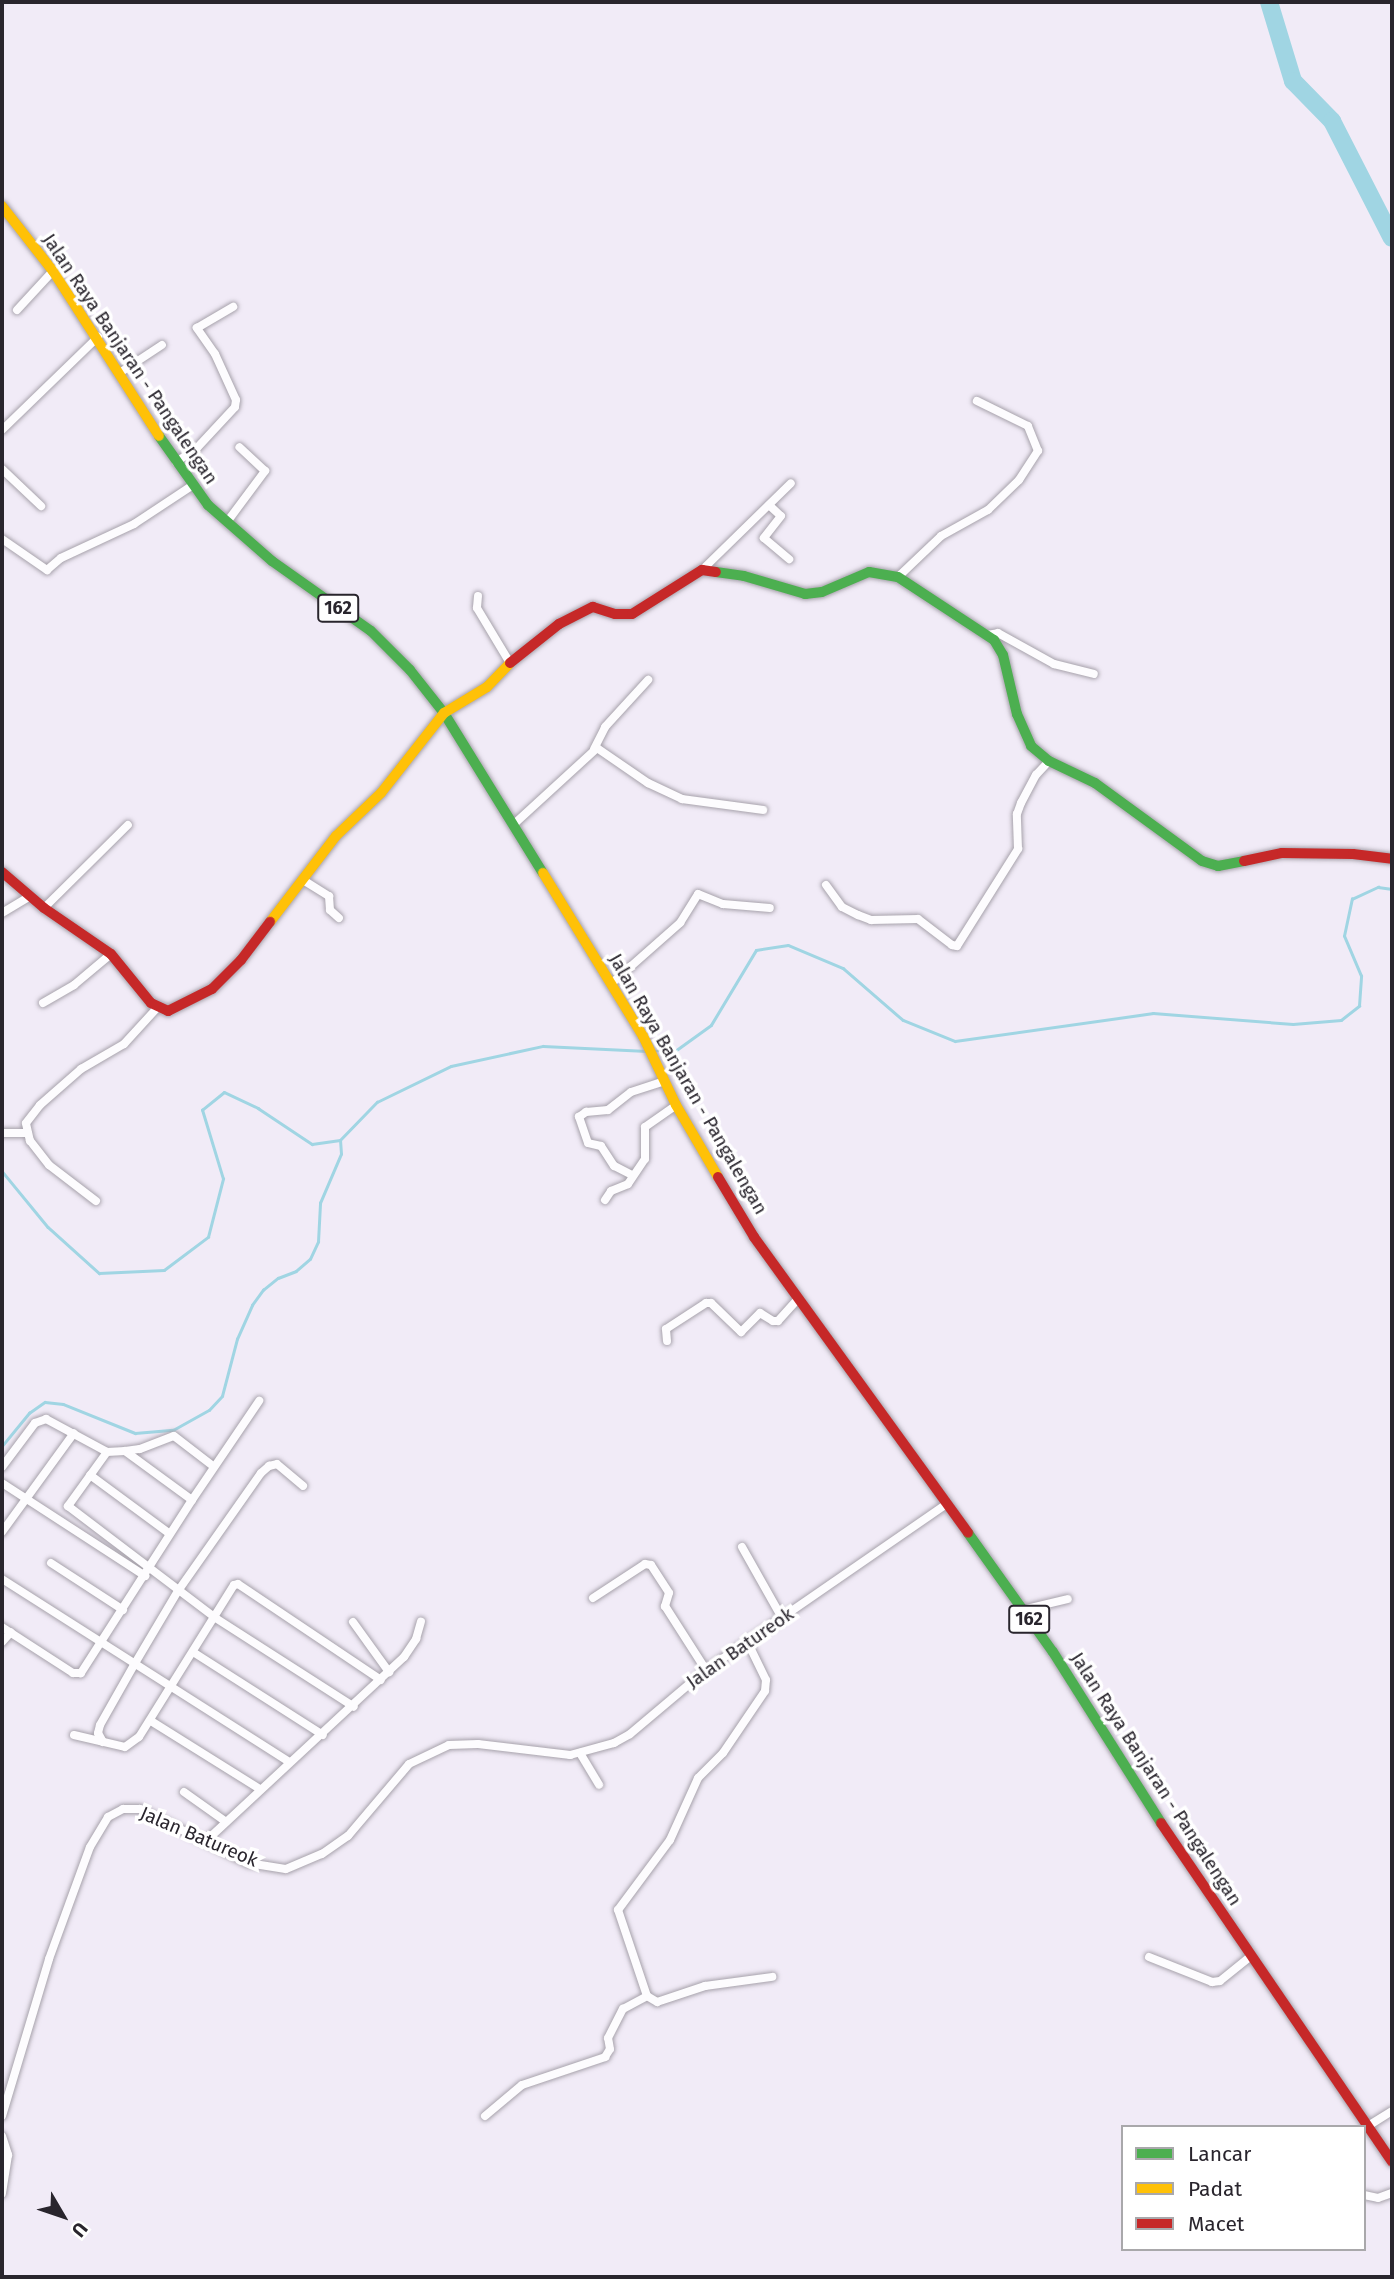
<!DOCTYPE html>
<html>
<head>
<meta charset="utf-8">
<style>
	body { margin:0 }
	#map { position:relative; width:1394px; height:2279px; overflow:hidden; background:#f1ebf7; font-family:"Fira Sans",sans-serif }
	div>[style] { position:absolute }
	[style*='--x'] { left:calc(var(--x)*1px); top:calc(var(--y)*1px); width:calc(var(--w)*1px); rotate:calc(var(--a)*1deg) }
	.stream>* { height:2.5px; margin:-1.25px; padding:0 1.25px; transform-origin:1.25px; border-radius:1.25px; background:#a0d5e3 }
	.river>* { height:18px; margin:-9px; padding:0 9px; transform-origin:9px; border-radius:9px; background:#a0d5e3 }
	.roads { filter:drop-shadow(0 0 2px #a7a2ab) drop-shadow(0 0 2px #a7a2ab) }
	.street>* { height:8px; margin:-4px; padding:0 4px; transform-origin:4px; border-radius:4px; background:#fdfcfe }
	.fast>* { height:10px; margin:-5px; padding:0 5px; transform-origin:5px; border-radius:5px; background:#4caf50 }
	.slow>* { height:10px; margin:-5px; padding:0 5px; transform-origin:5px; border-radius:5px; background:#ffc107 }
	.jam>* { height:10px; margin:-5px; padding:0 5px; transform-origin:5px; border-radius:5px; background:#c62828 }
	span { translate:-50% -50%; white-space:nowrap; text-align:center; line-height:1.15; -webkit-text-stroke:7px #fff; paint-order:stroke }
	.shield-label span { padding:2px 5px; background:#fff; border:2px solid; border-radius:5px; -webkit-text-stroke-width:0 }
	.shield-label { font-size:18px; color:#29252d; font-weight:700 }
	.street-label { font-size:19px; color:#29252d }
	.frame { position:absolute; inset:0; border:4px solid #29252d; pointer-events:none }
	.legend { position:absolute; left:1121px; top:2125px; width:245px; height:126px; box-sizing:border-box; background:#fff; border:2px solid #a9a8ab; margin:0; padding:9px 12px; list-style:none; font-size:21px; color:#29252d }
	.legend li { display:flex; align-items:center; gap:14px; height:35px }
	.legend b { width:35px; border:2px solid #a9a8ab }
	.north { position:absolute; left:28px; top:2181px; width:70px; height:70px; -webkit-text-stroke:5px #fff; paint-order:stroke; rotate:129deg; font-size:19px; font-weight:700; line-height:28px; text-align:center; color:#29252d }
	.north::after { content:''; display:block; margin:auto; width:24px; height:32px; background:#29252d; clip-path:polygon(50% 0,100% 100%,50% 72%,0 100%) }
</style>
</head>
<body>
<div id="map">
	<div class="stream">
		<i style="--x:653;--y:1051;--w:22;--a:0"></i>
		<i style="--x:675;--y:1051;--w:44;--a:-35.8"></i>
		<i style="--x:711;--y:1025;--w:87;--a:-59"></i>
		<i style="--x:756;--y:950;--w:32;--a:-9"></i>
		<i style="--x:788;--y:945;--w:60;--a:22.7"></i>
		<i style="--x:843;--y:968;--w:79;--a:40.9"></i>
		<i style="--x:903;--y:1020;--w:56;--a:22"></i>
		<i style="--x:955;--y:1041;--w:200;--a:-8"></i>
		<i style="--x:1153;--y:1013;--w:140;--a:4.5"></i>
		<i style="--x:1293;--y:1024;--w:48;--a:-4.8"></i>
		<i style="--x:1341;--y:1020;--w:23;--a:-38"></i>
		<i style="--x:1359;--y:1006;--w:30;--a:-86"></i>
		<i style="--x:1361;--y:976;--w:43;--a:-113"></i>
		<i style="--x:1344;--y:936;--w:38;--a:-78"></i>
		<i style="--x:1352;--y:899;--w:29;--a:-25"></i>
		<i style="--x:1378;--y:887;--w:14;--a:8"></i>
		<i style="--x:2;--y:1171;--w:72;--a:50.6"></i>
		<i style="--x:48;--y:1227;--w:69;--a:42"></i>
		<i style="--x:99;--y:1273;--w:65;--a:-2.6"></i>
		<i style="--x:164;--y:1270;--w:55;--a:-36.9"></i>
		<i style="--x:208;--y:1237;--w:60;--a:-75.5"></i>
		<i style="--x:223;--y:1179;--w:72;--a:-106.9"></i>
		<i style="--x:202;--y:1110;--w:28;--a:-39"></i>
		<i style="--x:224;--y:1092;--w:38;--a:25"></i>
		<i style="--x:258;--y:1108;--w:65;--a:33.7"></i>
		<i style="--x:312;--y:1144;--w:28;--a:-8"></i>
		<i style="--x:340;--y:1140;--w:53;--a:-45.8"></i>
		<i style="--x:377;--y:1102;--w:82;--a:-25.9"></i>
		<i style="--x:451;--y:1066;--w:94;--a:-12.3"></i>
		<i style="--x:543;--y:1046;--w:104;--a:2.8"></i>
		<i style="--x:2;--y:1446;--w:43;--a:-50.7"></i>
		<i style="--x:29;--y:1413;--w:19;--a:-35"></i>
		<i style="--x:45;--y:1402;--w:18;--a:6"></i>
		<i style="--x:63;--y:1404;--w:78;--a:21.9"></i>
		<i style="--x:135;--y:1433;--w:38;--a:-5"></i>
		<i style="--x:173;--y:1430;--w:41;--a:-29.1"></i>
		<i style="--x:209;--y:1410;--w:19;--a:-47"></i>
		<i style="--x:222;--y:1396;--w:59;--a:-75.3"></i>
		<i style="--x:237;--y:1339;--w:37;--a:-66"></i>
		<i style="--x:252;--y:1305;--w:19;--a:-54"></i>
		<i style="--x:263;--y:1290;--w:19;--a:-39"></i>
		<i style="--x:278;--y:1278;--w:19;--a:-21"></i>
		<i style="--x:296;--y:1271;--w:18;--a:-41"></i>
		<i style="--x:310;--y:1259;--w:19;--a:-65"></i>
		<i style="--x:318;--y:1242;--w:39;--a:-87"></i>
		<i style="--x:320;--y:1203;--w:53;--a:-66.8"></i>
		<i style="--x:341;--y:1154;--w:13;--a:-94"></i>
	</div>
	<div class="river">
		<i style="--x:1269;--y:2;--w:83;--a:73.1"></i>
		<i style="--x:1293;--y:81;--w:56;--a:45.7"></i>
		<i style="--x:1332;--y:121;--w:131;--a:62.9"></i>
	</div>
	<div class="roads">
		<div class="street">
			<i style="--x:17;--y:310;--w:53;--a:-47.3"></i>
			<i style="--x:121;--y:372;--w:49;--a:-33.4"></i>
			<i style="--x:2;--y:430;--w:134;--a:-44.1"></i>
			<i style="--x:176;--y:462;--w:24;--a:-33"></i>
			<i style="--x:196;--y:449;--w:57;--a:-47.1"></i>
			<i style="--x:235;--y:407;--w:7;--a:-82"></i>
			<i style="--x:236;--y:400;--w:51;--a:-114.5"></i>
			<i style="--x:215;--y:354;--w:32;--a:-125"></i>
			<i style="--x:197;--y:328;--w:42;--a:-30.3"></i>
			<i style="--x:2;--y:469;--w:54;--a:43.5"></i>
			<i style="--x:769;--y:505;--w:16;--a:43"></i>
			<i style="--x:781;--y:516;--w:28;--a:128"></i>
			<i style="--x:764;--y:538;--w:33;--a:40"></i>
			<i style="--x:227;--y:522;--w:64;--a:-53.3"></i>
			<i style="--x:265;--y:471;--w:35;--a:-137"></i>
			<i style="--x:2;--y:539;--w:55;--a:34.6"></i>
			<i style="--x:47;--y:570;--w:18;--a:-41"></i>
			<i style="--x:61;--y:558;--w:81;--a:-25"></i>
			<i style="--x:134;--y:524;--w:71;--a:-33.5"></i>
			<i style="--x:702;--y:570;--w:124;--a:-44.3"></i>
			<i style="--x:898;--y:577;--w:59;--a:-43.6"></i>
			<i style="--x:941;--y:536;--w:54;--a:-29"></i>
			<i style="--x:988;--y:510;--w:43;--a:-44.1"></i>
			<i style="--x:1019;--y:480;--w:35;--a:-57"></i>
			<i style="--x:1038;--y:451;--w:27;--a:-112"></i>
			<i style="--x:1028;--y:426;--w:57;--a:-153.9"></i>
			<i style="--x:478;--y:596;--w:12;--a:95"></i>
			<i style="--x:477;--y:608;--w:64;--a:59"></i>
			<i style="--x:987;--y:635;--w:11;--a:-10"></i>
			<i style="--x:998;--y:633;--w:64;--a:29"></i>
			<i style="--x:1054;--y:664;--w:41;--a:14"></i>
			<i style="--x:594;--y:749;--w:25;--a:-63"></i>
			<i style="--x:605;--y:727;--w:64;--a:-47.5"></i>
			<i style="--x:513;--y:825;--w:114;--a:-42.5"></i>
			<i style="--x:597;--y:748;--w:62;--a:34.5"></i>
			<i style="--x:648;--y:783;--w:38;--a:25"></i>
			<i style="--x:682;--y:799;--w:82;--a:7.7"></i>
			<i style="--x:303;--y:880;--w:31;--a:32"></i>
			<i style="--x:329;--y:896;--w:14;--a:86"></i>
			<i style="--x:330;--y:910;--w:12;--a:42"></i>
			<i style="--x:826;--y:885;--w:27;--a:54"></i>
			<i style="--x:842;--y:907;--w:18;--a:27"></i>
			<i style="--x:858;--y:915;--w:14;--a:21"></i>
			<i style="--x:871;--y:920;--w:47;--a:-1.2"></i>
			<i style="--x:918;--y:919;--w:43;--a:37.4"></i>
			<i style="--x:952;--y:945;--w:5;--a:11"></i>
			<i style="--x:957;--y:946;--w:115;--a:-57.8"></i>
			<i style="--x:1018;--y:849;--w:35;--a:-92"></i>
			<i style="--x:1017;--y:814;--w:12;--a:-70"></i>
			<i style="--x:1021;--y:803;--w:32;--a:-62"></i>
			<i style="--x:1036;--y:775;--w:19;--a:-47"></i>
			<i style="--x:44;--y:908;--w:118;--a:-44.7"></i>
			<i style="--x:2;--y:913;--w:33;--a:-31"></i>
			<i style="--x:612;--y:983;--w:91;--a:-41.4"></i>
			<i style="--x:680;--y:923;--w:34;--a:-58"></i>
			<i style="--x:698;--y:894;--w:27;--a:22"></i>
			<i style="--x:723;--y:904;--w:47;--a:4.9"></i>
			<i style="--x:43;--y:1003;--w:36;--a:-30"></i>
			<i style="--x:74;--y:985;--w:48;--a:-40"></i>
			<i style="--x:2;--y:1133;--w:24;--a:0"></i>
			<i style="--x:632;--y:1175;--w:20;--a:-153"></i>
			<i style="--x:614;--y:1166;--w:24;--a:-123"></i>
			<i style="--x:601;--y:1146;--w:13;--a:-167"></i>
			<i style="--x:588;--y:1143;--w:28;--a:-109"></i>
			<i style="--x:579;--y:1117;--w:9;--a:-36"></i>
			<i style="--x:586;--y:1112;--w:22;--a:-5"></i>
			<i style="--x:608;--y:1110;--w:29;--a:-38"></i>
			<i style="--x:631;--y:1092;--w:36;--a:-18"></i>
			<i style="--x:605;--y:1200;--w:11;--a:-56"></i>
			<i style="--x:611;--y:1191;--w:18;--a:-22"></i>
			<i style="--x:628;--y:1184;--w:30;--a:-56"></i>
			<i style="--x:645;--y:1159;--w:32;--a:-90"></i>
			<i style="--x:645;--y:1127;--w:38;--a:-35"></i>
			<i style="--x:96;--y:1201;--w:59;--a:-142.5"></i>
			<i style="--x:49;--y:1165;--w:31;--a:-128"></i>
			<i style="--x:30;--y:1141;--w:18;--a:-103"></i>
			<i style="--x:26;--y:1123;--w:23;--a:-52"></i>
			<i style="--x:40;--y:1105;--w:55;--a:-41.3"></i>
			<i style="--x:81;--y:1069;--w:50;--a:-30.2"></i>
			<i style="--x:124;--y:1044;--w:49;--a:-47.5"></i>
			<i style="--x:667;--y:1341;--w:12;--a:-95"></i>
			<i style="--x:666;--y:1329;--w:48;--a:-33"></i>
			<i style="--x:706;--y:1303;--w:5;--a:0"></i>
			<i style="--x:711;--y:1303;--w:42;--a:44"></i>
			<i style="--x:741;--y:1332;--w:27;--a:-45"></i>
			<i style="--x:760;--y:1313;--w:15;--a:32"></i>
			<i style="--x:773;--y:1321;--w:5;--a:0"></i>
			<i style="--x:778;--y:1321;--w:31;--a:-48"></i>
			<i style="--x:125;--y:1451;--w:15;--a:-8"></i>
			<i style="--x:140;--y:1449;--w:36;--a:-21"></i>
			<i style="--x:174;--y:1436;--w:49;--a:37.6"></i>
			<i style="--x:107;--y:1452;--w:67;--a:125.8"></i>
			<i style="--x:68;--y:1506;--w:183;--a:37.2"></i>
			<i style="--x:214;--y:1617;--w:166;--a:32.7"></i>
			<i style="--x:2;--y:1467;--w:55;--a:-53.1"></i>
			<i style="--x:35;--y:1423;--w:12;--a:-20"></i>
			<i style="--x:46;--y:1419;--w:69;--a:28.4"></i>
			<i style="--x:107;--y:1452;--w:18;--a:-3"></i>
			<i style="--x:125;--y:1451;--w:83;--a:36.2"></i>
			<i style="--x:192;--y:1500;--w:206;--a:122.7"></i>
			<i style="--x:81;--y:1673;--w:8;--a:180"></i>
			<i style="--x:73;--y:1673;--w:85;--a:-147.1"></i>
			<i style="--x:90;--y:1475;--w:99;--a:36.4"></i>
			<i style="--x:2;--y:1483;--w:171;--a:33"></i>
			<i style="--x:192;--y:1500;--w:120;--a:-55.9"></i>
			<i style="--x:2;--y:1532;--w:122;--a:-54"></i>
			<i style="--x:742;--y:1547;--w:81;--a:60.6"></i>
			<i style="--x:51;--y:1563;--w:86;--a:33.1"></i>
			<i style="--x:2;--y:1579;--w:340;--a:32.5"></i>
			<i style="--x:593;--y:1598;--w:62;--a:-33.2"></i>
			<i style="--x:645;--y:1564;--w:6;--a:9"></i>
			<i style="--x:651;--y:1565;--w:33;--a:57"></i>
			<i style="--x:669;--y:1593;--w:14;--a:107"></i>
			<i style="--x:665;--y:1606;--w:76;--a:57.4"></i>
			<i style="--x:1022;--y:1610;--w:47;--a:-13.4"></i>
			<i style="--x:353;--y:1622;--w:62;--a:54.2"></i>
			<i style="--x:2;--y:1642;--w:13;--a:-48"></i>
			<i style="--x:193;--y:1652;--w:154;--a:32.6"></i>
			<i style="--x:151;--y:1721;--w:128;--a:32"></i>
			<i style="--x:74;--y:1735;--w:52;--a:13.2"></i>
			<i style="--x:125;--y:1747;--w:17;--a:-36"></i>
			<i style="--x:139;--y:1737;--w:179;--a:-58"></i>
			<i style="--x:234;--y:1585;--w:4;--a:-14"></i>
			<i style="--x:238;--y:1584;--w:172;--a:33.9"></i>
			<i style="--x:103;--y:1742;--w:10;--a:-119"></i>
			<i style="--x:98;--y:1733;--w:8;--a:-76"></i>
			<i style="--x:100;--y:1725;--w:69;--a:-60.5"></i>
			<i style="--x:134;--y:1665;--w:86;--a:-59.3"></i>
			<i style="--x:178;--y:1591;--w:144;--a:-54.9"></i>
			<i style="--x:261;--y:1473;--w:11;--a:-41"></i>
			<i style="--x:269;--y:1466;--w:8;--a:-14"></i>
			<i style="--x:277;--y:1464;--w:34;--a:40"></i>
			<i style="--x:580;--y:1753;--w:37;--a:59"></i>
			<i style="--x:184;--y:1792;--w:50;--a:35.3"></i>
			<i style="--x:207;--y:1840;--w:269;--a:-42.9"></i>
			<i style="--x:404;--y:1657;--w:22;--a:-56"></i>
			<i style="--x:416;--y:1639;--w:18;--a:-74"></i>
			<i style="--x:1149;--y:1957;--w:68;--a:21.6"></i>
			<i style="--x:1212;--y:1982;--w:8;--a:-7"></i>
			<i style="--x:1220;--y:1981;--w:40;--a:-39"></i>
			<i style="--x:647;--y:1996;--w:12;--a:31"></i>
			<i style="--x:657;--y:2002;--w:51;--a:-18.4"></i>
			<i style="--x:705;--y:1986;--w:68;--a:-7.7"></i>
			<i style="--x:2;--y:2116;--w:164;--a:-73.3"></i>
			<i style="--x:49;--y:1959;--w:119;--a:-69.9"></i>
			<i style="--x:90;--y:1847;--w:35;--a:-59"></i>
			<i style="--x:108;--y:1817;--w:17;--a:-28"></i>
			<i style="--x:123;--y:1809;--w:17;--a:0"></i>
			<i style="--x:140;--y:1809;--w:121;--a:26.6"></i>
			<i style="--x:248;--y:1863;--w:38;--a:9"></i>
			<i style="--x:286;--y:1869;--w:39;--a:-23"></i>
			<i style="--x:322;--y:1854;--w:32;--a:-35"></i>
			<i style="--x:348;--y:1836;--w:94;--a:-49.7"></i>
			<i style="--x:409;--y:1764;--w:44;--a:-25.4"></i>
			<i style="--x:449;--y:1745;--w:29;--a:-2"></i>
			<i style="--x:478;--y:1744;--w:93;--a:6.8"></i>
			<i style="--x:570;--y:1755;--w:46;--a:-15.3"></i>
			<i style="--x:614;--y:1743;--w:18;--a:-29"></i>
			<i style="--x:630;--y:1734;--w:99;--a:-40.1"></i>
			<i style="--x:706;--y:1670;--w:290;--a:-34.6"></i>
			<i style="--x:485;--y:2116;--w:48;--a:-40"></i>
			<i style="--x:522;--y:2085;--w:88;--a:-18.6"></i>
			<i style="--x:605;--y:2057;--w:9;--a:-58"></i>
			<i style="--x:610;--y:2049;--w:11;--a:-100"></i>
			<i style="--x:608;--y:2038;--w:33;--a:-63"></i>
			<i style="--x:623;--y:2009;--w:27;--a:-28"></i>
			<i style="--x:647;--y:1996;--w:91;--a:-108.6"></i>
			<i style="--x:618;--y:1910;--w:87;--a:-53.4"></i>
			<i style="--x:670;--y:1840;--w:68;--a:-65.7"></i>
			<i style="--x:698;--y:1778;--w:35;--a:-45"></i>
			<i style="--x:723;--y:1753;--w:75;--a:-55.9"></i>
			<i style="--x:765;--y:1691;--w:11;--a:-85"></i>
			<i style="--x:766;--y:1680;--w:43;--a:-116"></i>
			<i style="--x:1368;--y:2126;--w:28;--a:-32"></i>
			<i style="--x:2;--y:2136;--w:20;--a:72"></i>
			<i style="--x:8;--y:2155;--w:39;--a:99"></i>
			<i style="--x:1364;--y:2195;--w:14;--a:12"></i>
			<i style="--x:1378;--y:2198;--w:15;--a:-20"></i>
		</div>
		<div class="fast">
			<i style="--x:159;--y:436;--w:85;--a:54.6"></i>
			<i style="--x:208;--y:505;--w:85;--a:41.2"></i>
			<i style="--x:272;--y:561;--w:121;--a:35.3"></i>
			<i style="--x:371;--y:631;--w:55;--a:45"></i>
			<i style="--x:410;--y:670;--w:55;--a:51.7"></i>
			<i style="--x:444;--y:713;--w:188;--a:58.3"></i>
			<i style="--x:716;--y:572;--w:28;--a:8"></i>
			<i style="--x:744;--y:576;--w:64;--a:16.4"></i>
			<i style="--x:805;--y:594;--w:17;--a:-7"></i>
			<i style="--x:822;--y:592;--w:51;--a:-23.1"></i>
			<i style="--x:869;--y:572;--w:29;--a:10"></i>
			<i style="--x:898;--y:577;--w:115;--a:33.3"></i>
			<i style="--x:994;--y:640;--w:17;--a:59"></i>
			<i style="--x:1003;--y:655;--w:61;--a:76.7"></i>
			<i style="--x:1017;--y:714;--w:35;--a:66"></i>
			<i style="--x:1031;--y:746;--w:23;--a:40"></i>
			<i style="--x:1049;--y:761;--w:51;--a:25.6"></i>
			<i style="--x:1095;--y:783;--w:132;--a:36.1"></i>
			<i style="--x:1202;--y:861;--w:17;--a:17"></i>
			<i style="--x:1218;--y:866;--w:26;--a:-11"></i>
			<i style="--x:968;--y:1533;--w:146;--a:54.5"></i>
			<i style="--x:1053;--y:1652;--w:202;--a:57.7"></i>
		</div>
		<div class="slow">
			<i style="--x:2;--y:206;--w:83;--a:51.9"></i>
			<i style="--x:53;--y:271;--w:196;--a:57.3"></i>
			<i style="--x:543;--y:873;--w:191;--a:58.5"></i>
			<i style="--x:643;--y:1036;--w:76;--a:64.4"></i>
			<i style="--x:676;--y:1105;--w:83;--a:59.7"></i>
			<i style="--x:270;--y:922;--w:108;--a:-52.5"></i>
			<i style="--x:336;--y:836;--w:62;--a:-43.7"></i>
			<i style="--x:381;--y:793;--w:102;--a:-51.8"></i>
			<i style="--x:444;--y:713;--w:50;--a:-31.2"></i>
			<i style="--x:487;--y:687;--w:33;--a:-46"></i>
		</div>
		<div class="jam">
			<i style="--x:510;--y:663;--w:63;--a:-38.5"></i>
			<i style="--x:559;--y:624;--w:38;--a:-27"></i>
			<i style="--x:593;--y:607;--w:23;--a:18"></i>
			<i style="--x:615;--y:614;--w:17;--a:0"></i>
			<i style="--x:632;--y:614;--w:83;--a:-32.2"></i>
			<i style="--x:702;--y:570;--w:14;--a:8"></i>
			<i style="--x:1244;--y:861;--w:39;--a:-12"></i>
			<i style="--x:1282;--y:853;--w:71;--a:0.8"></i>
			<i style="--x:1353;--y:854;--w:39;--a:7"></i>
			<i style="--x:2;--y:872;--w:55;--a:40.6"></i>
			<i style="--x:44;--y:908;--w:81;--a:34.5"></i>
			<i style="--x:111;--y:954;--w:63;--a:50.8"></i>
			<i style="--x:151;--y:1003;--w:19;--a:25"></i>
			<i style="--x:168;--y:1011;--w:49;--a:-26.6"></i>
			<i style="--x:212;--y:989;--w:41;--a:-45"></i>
			<i style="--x:241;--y:960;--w:48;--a:-52.7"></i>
			<i style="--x:718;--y:1177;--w:70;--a:59"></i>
			<i style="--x:754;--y:1237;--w:365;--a:54.1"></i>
			<i style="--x:1161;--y:1823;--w:410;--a:55.7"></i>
		</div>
	</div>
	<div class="shield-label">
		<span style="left:338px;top:608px">162</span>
		<span style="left:1029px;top:1619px">162</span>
	</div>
	<div class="street-label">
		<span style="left:130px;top:359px;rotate:56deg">Jalan Raya Banjaran - Pangalengan</span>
		<span style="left:688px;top:1084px;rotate:60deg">Jalan Raya Banjaran - Pangalengan</span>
		<span style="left:740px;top:1648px;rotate:-35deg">Jalan Batureok</span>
		<span style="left:1156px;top:1779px;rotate:57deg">Jalan Raya Banjaran - Pangalengan</span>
		<span style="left:199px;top:1837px;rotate:23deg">Jalan Batureok</span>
	</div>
	<div class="frame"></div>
	<ul class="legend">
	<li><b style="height:9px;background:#4caf50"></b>Lancar</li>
	<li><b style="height:9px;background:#ffc107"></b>Padat</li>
	<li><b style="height:9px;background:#c62828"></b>Macet</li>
	</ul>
	<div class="north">U</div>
</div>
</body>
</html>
